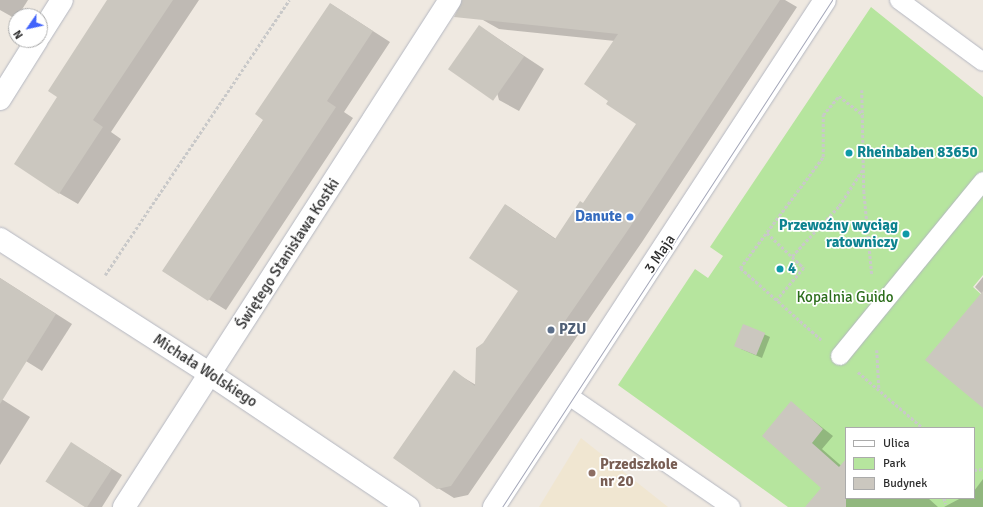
<!DOCTYPE html>
<html>
<head>
<meta charset="utf-8">
<style>
	body { margin:0 }
	#map { position:relative; width:983px; height:507px; overflow:hidden; background:#efe9e1; font-family:Signika,sans-serif }
	div>[style] { position:absolute }
	[style*='--x'] { left:calc(var(--x)*1px); top:calc(var(--y)*1px); width:calc(var(--w)*1px); rotate:calc(var(--a)*1deg) }
	.education>* { inset:0; background:#f0e6d1 }
	.green>* { inset:0; background:#b6e59e }
	.shadow>* { inset:0; background:#0003 }
	.building>* { inset:0; background:#cbc7bf; transform-origin:0 0 }
	.path>* { height:2.5px; margin-top:-1.25px; transform-origin:0; background:repeating-linear-gradient(90deg,#c9c9c9 0 3px,transparent 0 5px) }
	.roads { filter:drop-shadow(0 0 1px #b4b7c1) drop-shadow(0 0 1px #b4b7c1) }
	.service>* { height:18px; margin:-9px; padding:0 9px; transform-origin:9px; border-radius:9px; background:#fff }
	.minor>* { height:22px; margin:-11px; padding:0 11px; transform-origin:11px; border-radius:11px; background:#fff }
	.tertiary>* { height:22px; margin:-11px; padding:0 11px; transform-origin:11px; border-radius:11px; background:#fff }
	.tram>* { height:1px; margin:-0.5px; padding:0 0.5px; transform-origin:0.5px; border-radius:0.5px; background:#a3a6b8 }
	.dots>* { width:11px; height:11px; translate:-50% -50%; box-sizing:border-box; border:2px solid #fff; border-radius:50% }
	span { translate:-50% -50%; white-space:nowrap; text-align:center; line-height:1.15; -webkit-text-stroke:3.5px #fff; paint-order:stroke }
	.culture-label { font-size:15px; color:#0d838f; font-weight:700 }
	.left { translate:0 -50%; text-align:left }
	.right { translate:-100% -50%; text-align:right }
	.shop-label { font-size:15px; color:#366cbe; font-weight:700 }
	.street-label { font-size:15px; color:#2e2e2e }
	.park-label { font-size:15px; color:#2c6e1b }
	.service-label { font-size:15px; color:#4e5e75; font-weight:700 }
	.education-label { font-size:15px; color:#785e54; font-weight:700 }
	.legend { position:absolute; left:845px; top:427px; width:130px; height:72px; box-sizing:border-box; background:#fff; border:1px solid #ababab; margin:0; padding:5px 7px; list-style:none; font-size:12px; color:#2e2e2e }
	.legend li { display:flex; align-items:center; gap:8px; height:20px }
	.legend b { width:20px; border:1px solid #ababab }
	.north { position:absolute; left:8px; top:8px; width:40px; height:40px; box-sizing:border-box; background:#fff; border:1px solid #ababab; border-radius:50%; rotate:236deg; font-size:11px; font-weight:700; line-height:16px; text-align:center; color:#2e2e2e }
	.north::after { content:''; display:block; margin:auto; width:14px; height:18px; background:#4264fb; clip-path:polygon(50% 0,100% 100%,50% 72%,0 100%) }
</style>
</head>
<body>
<div id="map">
	<div class="education">
		<i style="clip-path:polygon(581px 438px,668px 507px,539px 507px)"></i>
	</div>
	<div class="green">
		<i style="clip-path:polygon(evenodd,871px 7px,983px 97px,983px 275px,973px 287px,983px 296px,983px 507px,788px 507px,618px 385px,695px 269px,708px 278px,723px 256px,710px 247px,871px 7px,846px 428px,974px 428px,974px 498px,846px 498px,846px 428px)"></i>
	</div>
	<div class="shadow">
		<i style="clip-path:polygon(0 0,28px 0,16px 19px,0 10px)"></i>
		<i style="clip-path:polygon(109px 0,199px 0,111px 132px,121px 139px,78px 204px,59px 193px)"></i>
		<i style="clip-path:polygon(495px 0,785px 0,797px 7px,642px 242px,468px 495px,454px 498px,438px 488px,454px 372px,476px 385px,484px 344px,519px 291px,506px 205px,556px 239px,583px 204px,638px 124px,610px 101px,615px 41px,499px 29px,483px 20px)"></i>
		<i style="clip-path:polygon(331px 4px,390px 42px,344px 112px,353px 118px,226px 310px,163px 271px,264px 119px)"></i>
		<i style="clip-path:polygon(479px 26px,544px 69px,519px 111px,499px 100px)"></i>
		<i style="clip-path:polygon(983px 277px,983px 407px,982px 294px,975px 287px)"></i>
		<i style="clip-path:polygon(0 278px,72px 324px,42px 371px,0 345px)"></i>
		<i style="clip-path:polygon(744px 325px,770px 337px,762px 358px,741px 349px)"></i>
		<i style="clip-path:polygon(0 398px,30px 417px,0 465px)"></i>
		<i style="clip-path:polygon(791px 403px,833px 436px,822px 449px,846px 470px,846px 498px,928px 498px,938px 507px,817px 507px,823px 488px)"></i>
		<i style="clip-path:polygon(82px 450px,122px 475px,102px 507px,87px 507px,47px 481px)"></i>
		<i style="clip-path:polygon(983px 479px,983px 507px,944px 507px,961px 498px,974px 498px,974px 491px)"></i>
	</div>
	<div class="building">
		<i style="clip-path:polygon(107px 0,173px 0,93px 120px,103px 127px,59px 194px,14px 164px,57px 97px,48px 91px)"></i>
		<i style="clip-path:polygon(462px 0,780px 0,626px 233px,451px 486px,437px 489px,393px 458px,454px 370px,475px 386px,476px 348px,483px 343px,518px 291px,469px 258px,505px 204px,555px 239px,580px 201px,583px 203px,636px 124px,606px 104px,608px 101px,584px 84px,618px 34px,454px 17px)"></i>
		<i style="clip-path:polygon(330px 3px,373px 31px,327px 101px,336px 107px,208px 301px,162px 271px,263px 120px,255px 114px)"></i>
		<i style="left:479px;top:25px;width:55px;height:54px;rotate:35deg"></i>
		<i style="clip-path:polygon(0 278px,56px 314px,0 404px)"></i>
		<i style="clip-path:polygon(983px 291px,983px 408px,925px 360px)"></i>
		<i style="left:743px;top:324px;width:24px;height:24px;rotate:22deg"></i>
		<i style="clip-path:polygon(791px 401px,823px 429px,812px 443px,839px 467px,846px 459px,846px 507px,805px 507px,821px 488px,762px 436px)"></i>
		<i style="left:71px;top:442px;width:49px;height:47px;rotate:33deg"></i>
	</div>
	<div class="path">
		<i style="--x:862;--y:90;--w:101;--a:88.9"></i>
		<i style="--x:864;--y:191;--w:85;--a:84.6"></i>
		<i style="--x:767;--y:233;--w:51;--a:43.4"></i>
		<i style="--x:804;--y:268;--w:43;--a:130.3"></i>
		<i style="--x:792;--y:256;--w:69;--a:-46.8"></i>
		<i style="--x:839;--y:206;--w:44;--a:-57"></i>
		<i style="--x:105;--y:275;--w:331;--a:-56.2"></i>
		<i style="--x:821;--y:340;--w:108;--a:-138.4"></i>
		<i style="--x:740;--y:268;--w:139;--a:-53.2"></i>
		<i style="--x:823;--y:157;--w:42;--a:-90"></i>
		<i style="--x:823;--y:115;--w:25;--a:-50"></i>
		<i style="--x:839;--y:96;--w:31;--a:38"></i>
		<i style="--x:877;--y:350;--w:39;--a:87"></i>
		<i style="--x:858;--y:372;--w:86;--a:40.7"></i>
		<i style="--x:974;--y:470;--w:9;--a:-6"></i>
		<i style="--x:944;--y:498;--w:6;--a:72"></i>
	</div>
	<div class="roads">
		<div class="service">
			<i style="--x:899;--y:0;--w:104;--a:36.4"></i>
			<i style="--x:840;--y:356;--w:226;--a:-50.7"></i>
			<i style="--x:566;--y:394;--w:200;--a:34.4"></i>
		</div>
		<div class="minor">
			<i style="--x:40;--y:35;--w:41;--a:-57.8"></i>
			<i style="--x:0;--y:99;--w:70;--a:-57.9"></i>
			<i style="--x:0;--y:239;--w:250;--a:32.7"></i>
			<i style="--x:210;--y:374;--w:239;--a:33.9"></i>
			<i style="--x:124;--y:507;--w:603;--a:-57.26"></i>
		</div>
		<div class="tertiary">
			<i style="--x:494;--y:507;--w:605;--a:-56.86"></i>
		</div>
	</div>
	<div class="tram">
		<i style="--x:502;--y:507;--w:605;--a:-56.94"></i>
	</div>
	<div class="dots">
		<i style="left:849px;top:153px;background:#0f9aa8"></i>
		<i style="left:630px;top:217px;background:#3f7fe0"></i>
		<i style="left:906px;top:234px;background:#0f9aa8"></i>
		<i style="left:780px;top:269px;background:#0f9aa8"></i>
		<i style="left:551px;top:330px;background:#5c6f8a"></i>
		<i style="left:592px;top:473px;background:#8d6e63"></i>
	</div>
	<div class="culture-label">
		<span class="left" style="left:857px;top:153px">Rheinbaben 83650</span>
		<span class="right" style="left:898px;top:234px">Przewoźny wyciąg<br>ratowniczy</span>
		<span class="left" style="left:788px;top:269px">4</span>
	</div>
	<div class="shop-label">
		<span class="right" style="left:622px;top:217px">Danute</span>
	</div>
	<div class="street-label">
		<span style="left:288px;top:254px;rotate:-57deg">Świętego Stanisława Kostki</span>
		<span style="left:660px;top:254px;rotate:-56deg">3 Maja</span>
		<span style="left:205px;top:371px;rotate:33deg">Michała Wolskiego</span>
	</div>
	<div class="park-label">
		<span style="left:845px;top:298px">Kopalnia Guido</span>
	</div>
	<div class="service-label">
		<span class="left" style="left:559px;top:330px">PZU</span>
	</div>
	<div class="education-label">
		<span class="left" style="left:600px;top:473px">Przedszkole<br>nr 20</span>
	</div>
	<ul class="legend">
	<li><b style="height:5px;background:#fff"></b>Ulica</li>
	<li><b style="height:11px;background:#b6e59e"></b>Park</li>
	<li><b style="height:11px;background:#cbc7bf"></b>Budynek</li>
	</ul>
	<div class="north">N</div>
</div>
</body>
</html>
